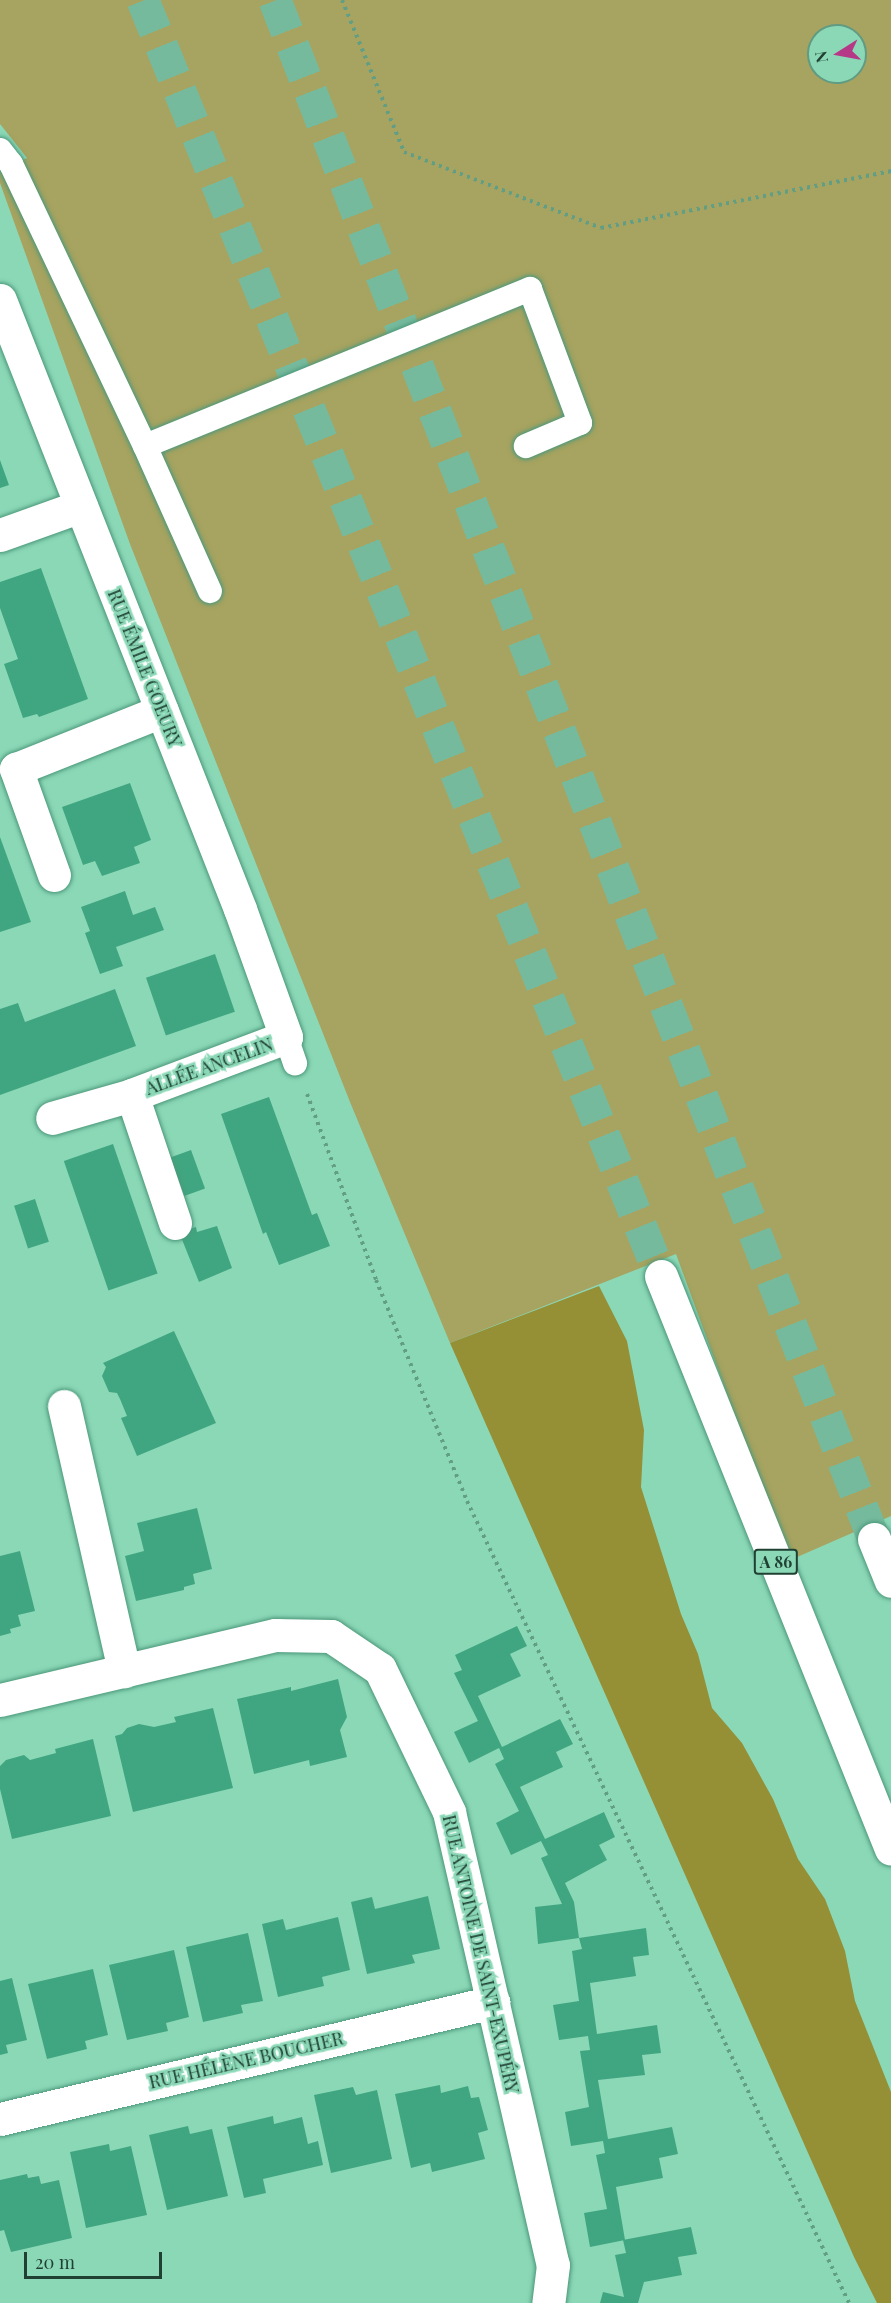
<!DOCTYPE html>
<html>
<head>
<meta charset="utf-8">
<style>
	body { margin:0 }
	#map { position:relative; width:891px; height:2303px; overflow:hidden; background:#8bd8b7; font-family:"Playfair Display",serif }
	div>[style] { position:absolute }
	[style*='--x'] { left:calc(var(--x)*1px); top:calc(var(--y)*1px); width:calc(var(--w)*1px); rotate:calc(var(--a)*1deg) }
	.green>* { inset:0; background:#a7a360 }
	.forest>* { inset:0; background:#958f36 }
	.building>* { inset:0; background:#40a681; transform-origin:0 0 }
	.motorway-tunnel>* { height:33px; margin-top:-16.5px; transform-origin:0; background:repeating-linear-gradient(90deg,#76ba9d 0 33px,transparent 0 49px) }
	.path>* { height:4px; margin-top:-2px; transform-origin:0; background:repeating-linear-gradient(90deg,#629e84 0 3px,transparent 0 7.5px) }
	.roads { filter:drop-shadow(0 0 2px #4b987a) drop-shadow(0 0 2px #4b987a) }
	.service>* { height:24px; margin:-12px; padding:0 12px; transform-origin:12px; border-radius:12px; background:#fff }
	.minor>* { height:33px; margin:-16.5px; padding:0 16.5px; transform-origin:16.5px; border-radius:16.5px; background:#fff }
	.motorway>* { height:33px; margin:-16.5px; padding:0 16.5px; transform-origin:16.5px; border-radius:16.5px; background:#fff }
	span { translate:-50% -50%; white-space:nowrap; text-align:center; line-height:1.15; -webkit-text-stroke:5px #8bd8b7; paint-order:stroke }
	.shield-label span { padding:2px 4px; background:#8bd8b7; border:2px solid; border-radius:4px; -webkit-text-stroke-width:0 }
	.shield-label { font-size:16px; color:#204033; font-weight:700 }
	.street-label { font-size:18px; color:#204033 }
	.north { position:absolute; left:807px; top:24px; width:60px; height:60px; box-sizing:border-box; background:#8bd8b7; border:2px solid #609b82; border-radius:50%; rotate:259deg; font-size:16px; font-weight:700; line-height:24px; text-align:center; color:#204033 }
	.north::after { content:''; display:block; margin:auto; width:21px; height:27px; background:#b63988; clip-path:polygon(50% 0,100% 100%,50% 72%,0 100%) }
	.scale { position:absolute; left:24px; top:2252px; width:138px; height:27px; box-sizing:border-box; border:3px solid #204033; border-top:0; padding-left:8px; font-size:18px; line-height:21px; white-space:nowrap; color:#204033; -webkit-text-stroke:4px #8bd8b7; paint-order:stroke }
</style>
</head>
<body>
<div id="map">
	<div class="green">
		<i style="clip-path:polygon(evenodd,0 0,891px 0,891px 1516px,788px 1561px,676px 1254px,450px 1343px,350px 1102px,130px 544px,0 183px,0 169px,27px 158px,0 124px,0 0,819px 36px,855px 36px,855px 72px,819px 72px,819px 36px)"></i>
	</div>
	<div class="forest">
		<i style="clip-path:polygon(599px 1286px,627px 1341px,644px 1430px,641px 1487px,681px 1614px,698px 1654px,712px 1708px,742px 1743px,773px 1799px,798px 1859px,825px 1899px,845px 1951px,855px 2001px,891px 2092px,891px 2303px,877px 2303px,854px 2257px,450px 1343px)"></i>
	</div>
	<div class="building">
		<i style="clip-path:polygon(0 460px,9px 485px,0 488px)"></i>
		<i style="clip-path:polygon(41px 568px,88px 699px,39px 717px,37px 714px,23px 718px,4px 664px,18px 659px,0 608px,0 582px)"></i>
		<i style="clip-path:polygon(130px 783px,151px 840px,134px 847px,140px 863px,102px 876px,95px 861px,83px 865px,62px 807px)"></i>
		<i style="clip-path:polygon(0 837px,31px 922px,0 932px)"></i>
		<i style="clip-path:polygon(125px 891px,133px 915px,155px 907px,164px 930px,116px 947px,123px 966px,100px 974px,85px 933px,90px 931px,81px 907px)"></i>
		<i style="left:215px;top:954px;width:61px;height:73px;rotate:71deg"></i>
		<i style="clip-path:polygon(115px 989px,136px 1046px,0 1095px,0 1009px,18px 1003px,25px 1022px)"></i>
		<i style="clip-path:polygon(269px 1097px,312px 1215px,317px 1213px,330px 1246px,279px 1265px,266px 1232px,263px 1234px,221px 1114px)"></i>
		<i style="left:113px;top:1144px;width:137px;height:52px;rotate:71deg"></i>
		<i style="left:191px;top:1150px;width:41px;height:22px;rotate:70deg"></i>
		<i style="left:35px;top:1199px;width:45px;height:22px;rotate:72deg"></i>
		<i style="clip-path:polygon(217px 1226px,232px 1268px,199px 1282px,179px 1232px,196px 1227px,197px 1232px)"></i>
		<i style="clip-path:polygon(174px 1331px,216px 1423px,137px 1456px,121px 1418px,127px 1416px,120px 1399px,117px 1393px,109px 1392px,102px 1376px,106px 1367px,103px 1363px)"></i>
		<i style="clip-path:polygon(197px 1508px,212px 1569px,193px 1574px,195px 1584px,184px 1587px,184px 1590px,136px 1601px,125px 1556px,144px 1551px,137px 1523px)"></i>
		<i style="clip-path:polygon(20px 1551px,35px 1611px,18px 1615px,21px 1626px,10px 1629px,11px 1633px,0 1636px,0 1556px)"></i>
		<i style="clip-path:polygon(517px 1626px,527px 1646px,510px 1654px,521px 1676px,478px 1696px,502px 1747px,560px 1719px,573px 1744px,556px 1752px,563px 1767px,520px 1787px,545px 1839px,604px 1812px,615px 1837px,599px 1845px,607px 1860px,565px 1883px,574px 1902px,579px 1938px,646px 1928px,649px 1955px,633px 1957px,636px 1976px,590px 1983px,597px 2034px,657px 2025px,661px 2053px,642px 2055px,645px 2075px,598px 2080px,608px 2139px,672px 2127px,678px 2154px,659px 2158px,663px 2178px,616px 2187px,625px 2240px,590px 2247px,584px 2213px,607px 2209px,596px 2155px,605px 2153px,603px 2141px,571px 2146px,565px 2112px,589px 2107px,580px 2051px,590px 2050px,588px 2036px,559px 2040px,553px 2005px,579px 2001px,572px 1951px,582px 1949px,579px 1938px,538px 1944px,535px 1907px,562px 1904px,541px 1858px,548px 1855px,541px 1841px,511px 1855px,496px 1823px,519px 1811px,495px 1764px,504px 1759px,499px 1748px,469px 1763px,454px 1732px,478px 1721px,454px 1673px,462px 1670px,455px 1655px)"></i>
		<i style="clip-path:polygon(338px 1679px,347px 1717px,340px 1730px,347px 1757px,310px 1766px,309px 1760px,254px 1774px,237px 1699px,291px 1687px,291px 1691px)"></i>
		<i style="clip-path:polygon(213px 1708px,233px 1788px,133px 1812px,115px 1736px,122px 1734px,127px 1728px,139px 1724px,154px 1727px,176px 1722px,174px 1717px)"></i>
		<i style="clip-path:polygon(93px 1739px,111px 1816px,12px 1839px,0 1789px,0 1766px,6px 1760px,24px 1755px,30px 1760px,56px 1753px,55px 1749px)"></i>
		<i style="clip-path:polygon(428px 1896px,440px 1949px,412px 1955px,415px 1963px,367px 1974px,351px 1902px,372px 1897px,375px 1909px)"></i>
		<i style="clip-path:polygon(338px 1917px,350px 1970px,322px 1977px,324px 1986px,278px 1997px,262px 1924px,283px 1919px,286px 1930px)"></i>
		<i style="clip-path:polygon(248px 1933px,263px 2001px,241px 2005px,243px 2013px,203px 2022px,186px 1947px)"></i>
		<i style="clip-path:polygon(174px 1950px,189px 2017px,166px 2023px,168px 2031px,127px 2040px,109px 1965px)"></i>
		<i style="clip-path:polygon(93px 1969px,108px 2035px,85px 2041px,87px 2049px,47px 2059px,28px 1984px)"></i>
		<i style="clip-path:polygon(12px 1978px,27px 2040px,6px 2045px,8px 2053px,0 2055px,0 1981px)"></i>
		<i style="clip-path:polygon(440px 2085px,441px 2093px,468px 2086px,471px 2098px,479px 2097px,488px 2130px,478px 2133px,485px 2159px,432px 2172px,430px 2163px,411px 2168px,395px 2094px)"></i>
		<i style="clip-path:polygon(353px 2087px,356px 2095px,377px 2090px,392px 2159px,331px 2173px,314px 2095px)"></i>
		<i style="clip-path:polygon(273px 2116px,274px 2124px,302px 2117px,308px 2144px,318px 2141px,323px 2165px,263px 2179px,266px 2193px,244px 2198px,227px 2127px)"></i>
		<i style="clip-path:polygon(188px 2126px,190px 2134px,212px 2129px,228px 2196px,167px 2210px,149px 2135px)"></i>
		<i style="clip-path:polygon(109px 2144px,110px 2151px,131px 2146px,147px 2215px,86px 2228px,70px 2152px)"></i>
		<i style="clip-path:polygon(27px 2174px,28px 2178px,39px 2176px,41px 2184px,59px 2180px,72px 2238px,11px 2252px,4px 2230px,0 2231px,0 2180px)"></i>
		<i style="clip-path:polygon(691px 2227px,697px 2254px,678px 2257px,682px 2275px,644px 2282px,638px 2303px,600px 2303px,603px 2292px,624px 2297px,615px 2255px,626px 2253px,623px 2240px)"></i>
	</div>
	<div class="motorway-tunnel">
		<i style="--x:143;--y:0;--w:1377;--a:67.91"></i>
		<i style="--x:275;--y:0;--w:1651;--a:68.73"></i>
	</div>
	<div class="path">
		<i style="--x:342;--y:0;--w:164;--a:67.8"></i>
		<i style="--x:404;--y:152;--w:211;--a:21.1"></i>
		<i style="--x:601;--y:228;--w:296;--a:-11.1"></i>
		<i style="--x:307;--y:1094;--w:198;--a:69.6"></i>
		<i style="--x:376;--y:1280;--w:239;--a:67.6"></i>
		<i style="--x:467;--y:1501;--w:888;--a:64.53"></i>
	</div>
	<div class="roads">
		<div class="service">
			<i style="--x:0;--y:150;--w:18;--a:52"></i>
			<i style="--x:11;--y:164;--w:312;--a:64.6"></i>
			<i style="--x:145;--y:446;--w:416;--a:-22.2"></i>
			<i style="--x:530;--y:289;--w:143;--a:69.5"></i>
			<i style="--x:580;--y:423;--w:59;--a:156.9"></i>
			<i style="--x:145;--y:446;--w:159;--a:65.9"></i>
			<i style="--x:286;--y:1037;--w:28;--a:71"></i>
		</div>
		<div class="minor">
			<i style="--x:0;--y:300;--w:655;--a:68.49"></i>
			<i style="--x:240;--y:909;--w:136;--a:70.2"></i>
			<i style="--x:286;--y:1037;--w:165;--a:159.4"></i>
			<i style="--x:132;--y:1095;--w:83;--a:164"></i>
			<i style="--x:0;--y:535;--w:86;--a:-19.7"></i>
			<i style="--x:54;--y:875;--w:113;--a:-109.7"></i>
			<i style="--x:16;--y:769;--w:157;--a:-21.7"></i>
			<i style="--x:132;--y:1095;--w:135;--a:71.4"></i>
			<i style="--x:64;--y:1406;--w:272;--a:77.2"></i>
			<i style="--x:0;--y:1700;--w:283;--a:-13.3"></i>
			<i style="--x:275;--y:1635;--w:56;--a:1"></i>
			<i style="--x:331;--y:1636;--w:59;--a:34"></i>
			<i style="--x:380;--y:1669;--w:159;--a:64.2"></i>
			<i style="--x:449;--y:1812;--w:465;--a:77.1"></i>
			<i style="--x:553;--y:2265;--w:38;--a:97"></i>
			<i style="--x:0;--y:2119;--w:507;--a:-13.35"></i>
		</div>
		<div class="motorway">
			<i style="--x:661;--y:1276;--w:617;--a:68.13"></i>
			<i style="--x:874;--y:1539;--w:45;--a:68"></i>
		</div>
	</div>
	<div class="shield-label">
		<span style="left:776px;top:1562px">A 86</span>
	</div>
	<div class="street-label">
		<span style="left:145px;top:668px;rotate:68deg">RUE ÉMILE GOEURY</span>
		<span style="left:209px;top:1066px;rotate:-20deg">ALLÉE ANCELIN</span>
		<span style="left:481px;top:1954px;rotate:77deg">RUE ANTOINE DE SAINT-EXUPÉRY</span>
		<span style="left:246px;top:2060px;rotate:-13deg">RUE HÉLÈNE BOUCHER</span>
	</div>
	<div class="north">N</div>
	<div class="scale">20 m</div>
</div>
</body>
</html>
